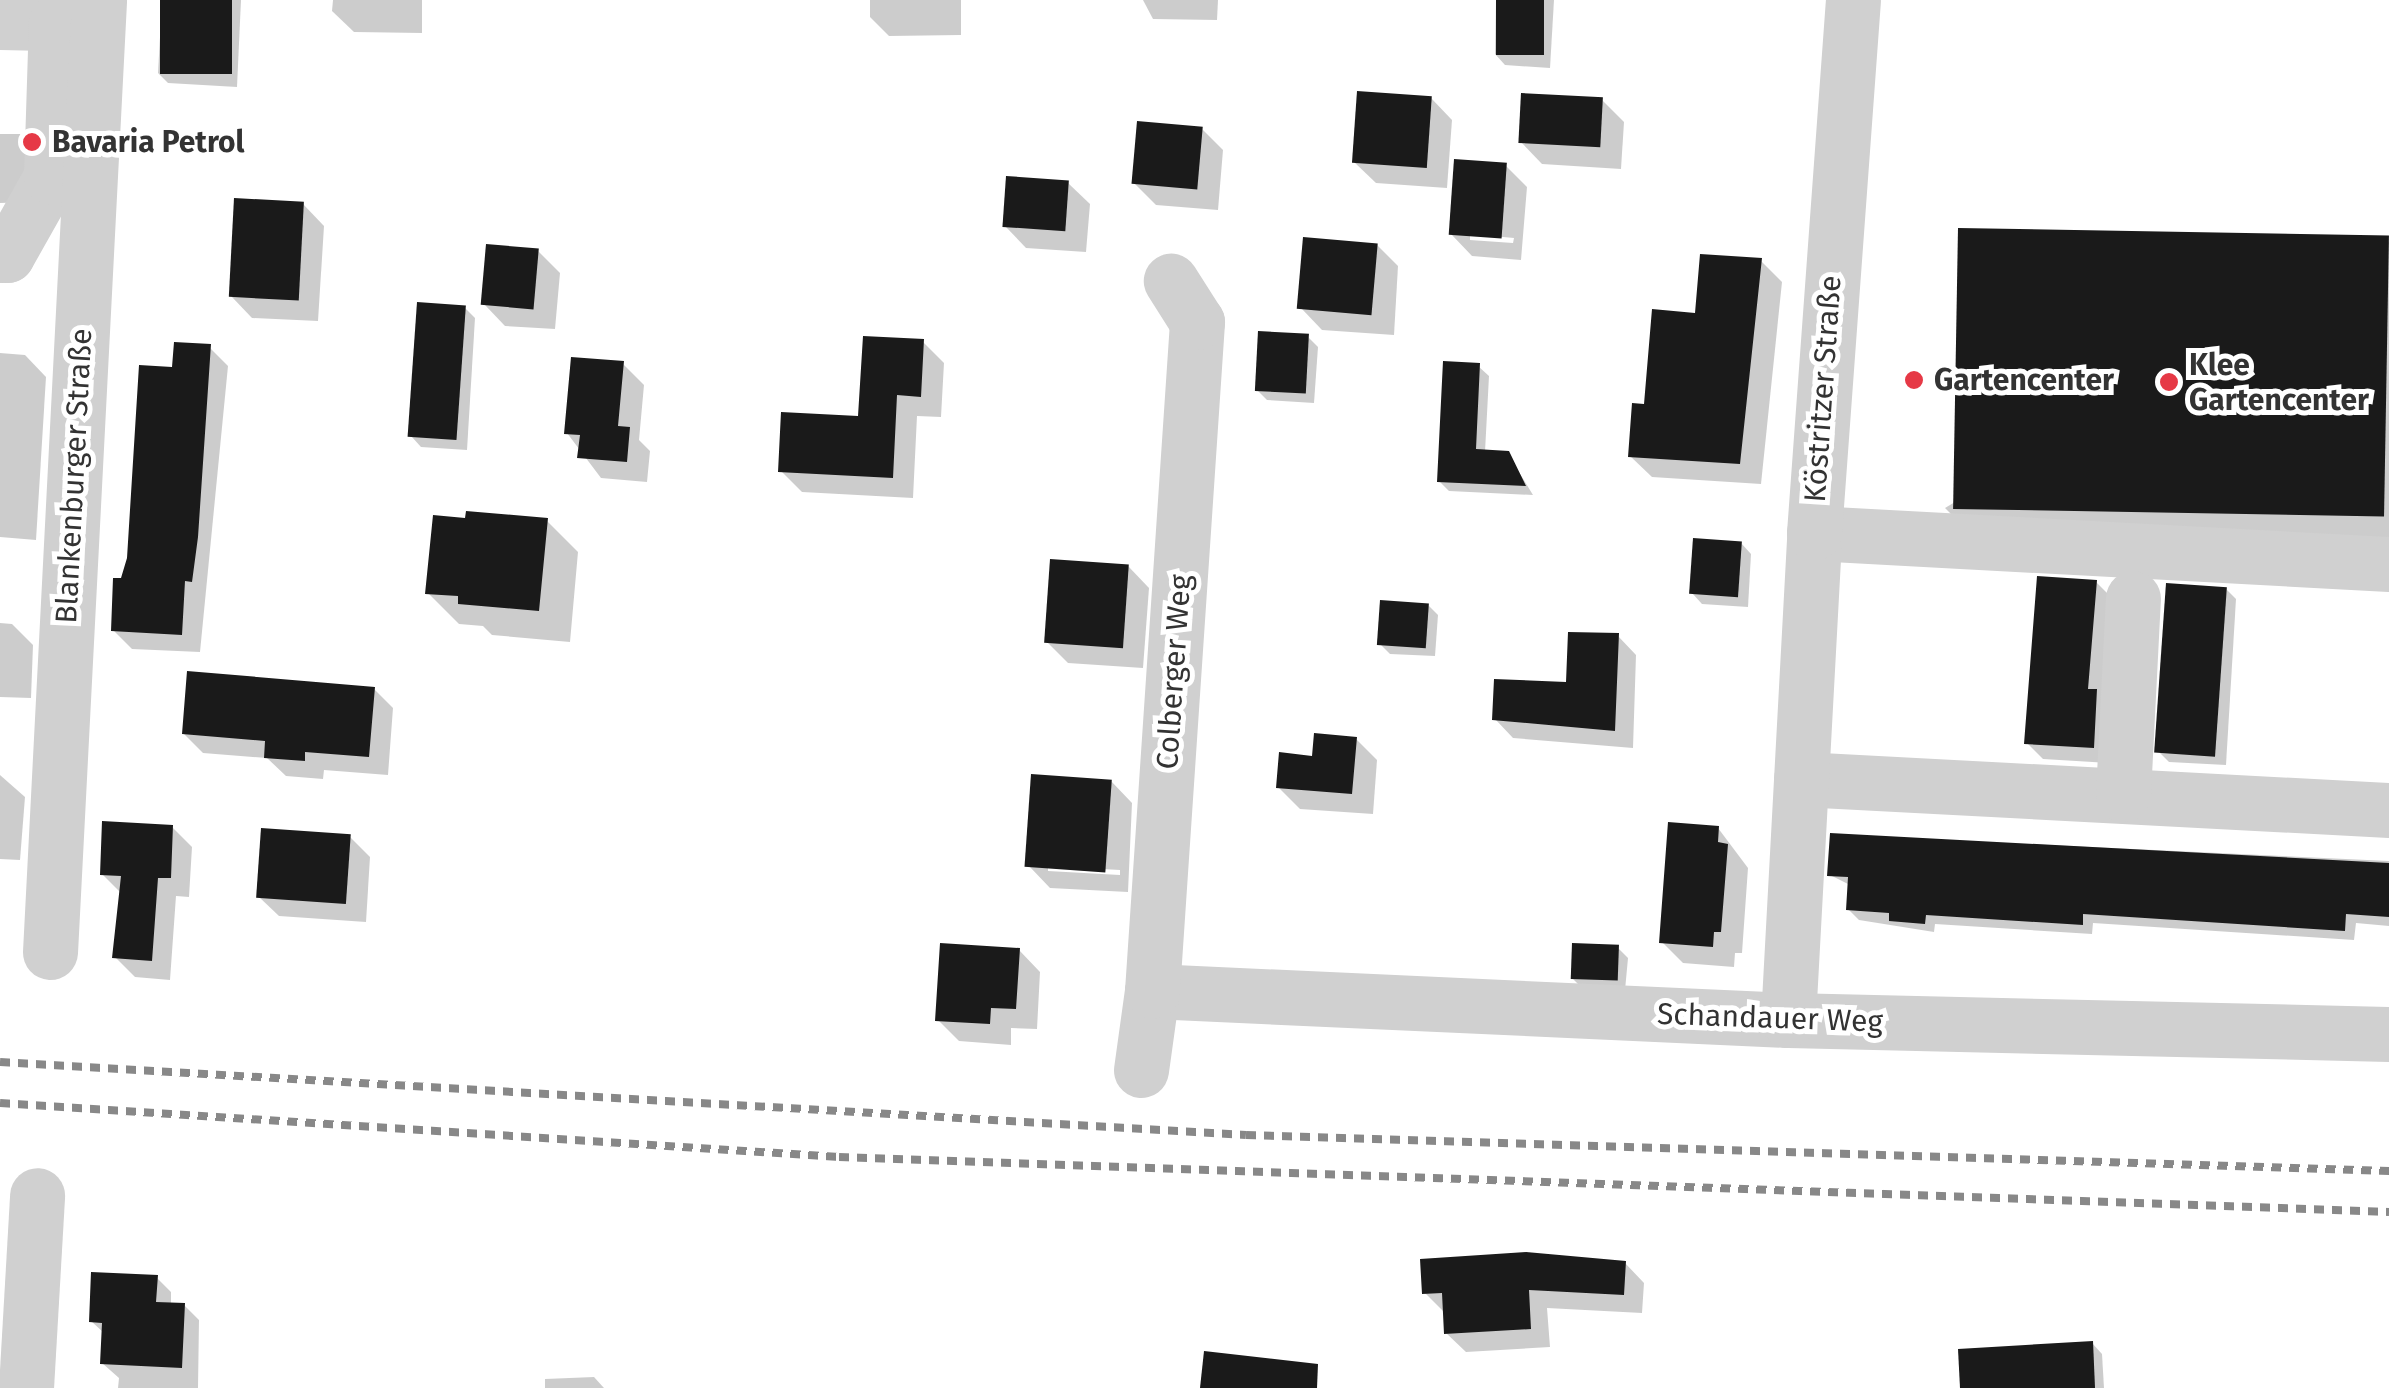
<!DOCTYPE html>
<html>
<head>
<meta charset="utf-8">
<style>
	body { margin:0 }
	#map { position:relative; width:2389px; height:1388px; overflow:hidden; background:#fff; font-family:"Fira Sans",sans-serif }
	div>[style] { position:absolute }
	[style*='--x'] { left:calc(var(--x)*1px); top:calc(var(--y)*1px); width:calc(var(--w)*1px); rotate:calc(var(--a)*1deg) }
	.shadow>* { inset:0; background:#0003 }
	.building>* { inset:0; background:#1a1a1a; transform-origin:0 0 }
	.minor>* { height:55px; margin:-27.5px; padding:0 27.5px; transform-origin:27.5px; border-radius:27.5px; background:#d0d0d0 }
	.rail>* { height:8px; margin-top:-4px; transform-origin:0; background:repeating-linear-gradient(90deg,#888 0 10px,transparent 0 18px) }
	.dots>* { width:28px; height:28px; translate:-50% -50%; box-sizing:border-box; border:5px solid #fff; border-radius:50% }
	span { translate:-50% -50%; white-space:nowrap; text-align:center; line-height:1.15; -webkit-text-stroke:10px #fff; paint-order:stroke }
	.poi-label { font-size:30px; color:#333; font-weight:700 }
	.left { translate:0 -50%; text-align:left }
	.street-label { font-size:30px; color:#333 }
</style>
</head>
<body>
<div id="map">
	<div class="shadow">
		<i style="clip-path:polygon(162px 0,241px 0,237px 87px,168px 83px,158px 73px)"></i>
		<i style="clip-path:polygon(333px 0,422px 0,422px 33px,354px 32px,332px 11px)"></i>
		<i style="clip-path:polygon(870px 0,961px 0,961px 35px,889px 36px,870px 17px)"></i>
		<i style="clip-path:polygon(1143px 0,1218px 0,1217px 20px,1153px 19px)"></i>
		<i style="clip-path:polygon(1496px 0,1554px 0,1550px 68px,1505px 65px,1495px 54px)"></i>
		<i style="clip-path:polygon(1431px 98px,1452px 120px,1447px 188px,1376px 183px,1354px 162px)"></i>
		<i style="clip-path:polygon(1602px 100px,1624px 122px,1621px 169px,1542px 164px,1521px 142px)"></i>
		<i style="clip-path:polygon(1202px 129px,1223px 150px,1218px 210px,1156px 205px,1134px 183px)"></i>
		<i style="clip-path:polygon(0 134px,20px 134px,41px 154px,32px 202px,0 203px)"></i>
		<i style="clip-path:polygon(evenodd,1506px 166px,1527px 187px,1521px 260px,1472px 256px,1451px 234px,1506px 166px,1470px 234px,1514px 238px,1513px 243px,1470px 240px,1470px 234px)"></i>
		<i style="clip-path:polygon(1068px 183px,1090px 204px,1086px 252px,1026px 248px,1005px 226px)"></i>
		<i style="clip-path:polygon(303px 204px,324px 226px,318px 321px,252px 318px,231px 296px)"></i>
		<i style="clip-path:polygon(2389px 241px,2389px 572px,1984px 547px,1945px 508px)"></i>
		<i style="clip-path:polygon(1377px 245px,1398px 266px,1394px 335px,1322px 330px,1301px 308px)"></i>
		<i style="clip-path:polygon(538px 251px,560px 273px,555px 329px,505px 326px,484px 304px)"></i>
		<i style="clip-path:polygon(1761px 261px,1782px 282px,1761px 484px,1652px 477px,1630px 456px,1646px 406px,1697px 316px)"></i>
		<i style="clip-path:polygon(465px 308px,475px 318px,467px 450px,421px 447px,411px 436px)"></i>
		<i style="clip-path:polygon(1308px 337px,1318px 347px,1314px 403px,1267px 400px,1257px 390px)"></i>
		<i style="clip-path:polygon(923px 342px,944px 363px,941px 417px,917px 416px,913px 498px,802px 492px,781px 471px,860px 418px)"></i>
		<i style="clip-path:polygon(209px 347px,228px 366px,200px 652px,132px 649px,113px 630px,123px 580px)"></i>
		<i style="clip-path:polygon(0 353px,25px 355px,46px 377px,36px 540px,0 537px)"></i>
		<i style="clip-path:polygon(623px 364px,644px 385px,639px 440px,650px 451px,647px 482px,601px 478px,567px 433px)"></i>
		<i style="clip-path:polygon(1478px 366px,1489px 376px,1485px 452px,1508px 454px,1533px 495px,1449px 491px,1439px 481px)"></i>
		<i style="clip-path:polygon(547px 521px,578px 552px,570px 642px,492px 635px,483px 626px,459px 624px,428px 593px)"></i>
		<i style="clip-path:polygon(1741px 543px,1751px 554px,1748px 607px,1702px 604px,1692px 593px)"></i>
		<i style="clip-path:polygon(1128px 566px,1149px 588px,1143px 668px,1068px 663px,1047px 642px)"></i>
		<i style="clip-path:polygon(2096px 582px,2112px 598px,2109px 763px,2043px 759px,2027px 743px)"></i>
		<i style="clip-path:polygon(2226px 589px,2236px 599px,2226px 765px,2169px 762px,2159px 752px)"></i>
		<i style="clip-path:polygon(1428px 605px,1438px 615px,1435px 656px,1390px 654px,1380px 644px)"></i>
		<i style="clip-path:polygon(0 623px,12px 624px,33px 645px,31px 698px,0 697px)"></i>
		<i style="clip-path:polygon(1618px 636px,1636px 655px,1633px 748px,1513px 738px,1495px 719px,1569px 684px)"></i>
		<i style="clip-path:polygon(374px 689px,393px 708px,388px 775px,324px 770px,323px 779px,286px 776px,267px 758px,203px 753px,184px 734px)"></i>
		<i style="clip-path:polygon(1356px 739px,1377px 760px,1373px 814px,1300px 809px,1278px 787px,1315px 758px)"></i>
		<i style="clip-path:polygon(0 775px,25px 797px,20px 860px,0 859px)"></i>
		<i style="clip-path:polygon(evenodd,1111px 781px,1132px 803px,1128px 892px,1050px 888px,1029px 866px,1111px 781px,1048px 866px,1120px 870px,1120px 875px,1048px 871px,1048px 866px)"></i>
		<i style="clip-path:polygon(172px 827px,192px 847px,189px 897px,176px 896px,170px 980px,135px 977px,115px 957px,121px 893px,102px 874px)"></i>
		<i style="clip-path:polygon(1718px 828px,1748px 868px,1742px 953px,1735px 953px,1734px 967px,1683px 963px,1662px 942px)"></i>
		<i style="clip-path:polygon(1832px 835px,2389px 861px,2389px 926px,2356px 923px,2354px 940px,2093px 923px,2092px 934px,1935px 924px,1934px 932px,1859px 920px,1848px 909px,1850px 885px,1830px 875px)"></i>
		<i style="clip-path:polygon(350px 837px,370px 857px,366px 922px,279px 916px,259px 897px)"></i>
		<i style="clip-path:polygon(1618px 948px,1628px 958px,1625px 990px,1582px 988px,1572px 978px)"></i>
		<i style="clip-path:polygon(1019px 950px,1040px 972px,1037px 1029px,1011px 1028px,1011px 1045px,959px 1041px,938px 1020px)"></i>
		<i style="clip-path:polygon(1625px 1263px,1644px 1283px,1642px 1313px,1547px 1308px,1550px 1347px,1466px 1352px,1446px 1333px,1445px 1313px,1425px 1293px)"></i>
		<i style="clip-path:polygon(157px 1278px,171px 1292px,171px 1305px,184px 1305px,199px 1320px,198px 1388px,118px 1388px,119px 1378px,102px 1363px,104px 1333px,91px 1321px)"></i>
		<i style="clip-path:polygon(2092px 1343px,2102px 1354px,2104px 1388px,1963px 1388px)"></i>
		<i style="clip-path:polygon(594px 1377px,604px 1388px,545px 1388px,545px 1379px)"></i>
	</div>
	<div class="building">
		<i style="left:160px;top:0;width:72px;height:74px"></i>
		<i style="left:1496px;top:0;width:48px;height:55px"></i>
		<i style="left:1357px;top:91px;width:75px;height:72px;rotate:4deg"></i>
		<i style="left:1521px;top:93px;width:82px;height:50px;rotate:3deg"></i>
		<i style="left:1137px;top:121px;width:66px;height:63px;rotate:5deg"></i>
		<i style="left:1454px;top:159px;width:53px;height:76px;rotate:4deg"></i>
		<i style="left:1006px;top:176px;width:63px;height:51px;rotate:4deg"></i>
		<i style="left:234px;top:198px;width:70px;height:99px;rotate:3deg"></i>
		<i style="left:1958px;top:228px;width:431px;height:281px;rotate:1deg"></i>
		<i style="left:1303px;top:237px;width:75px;height:72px;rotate:5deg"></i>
		<i style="left:486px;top:244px;width:53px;height:61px;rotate:5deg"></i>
		<i style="clip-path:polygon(1700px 254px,1762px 258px,1740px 464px,1628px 457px,1632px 403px,1644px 404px,1652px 309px,1695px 313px)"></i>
		<i style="left:417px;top:302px;width:49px;height:135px;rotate:4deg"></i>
		<i style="left:1258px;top:331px;width:51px;height:60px;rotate:3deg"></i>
		<i style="clip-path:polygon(863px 336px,924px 339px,921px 397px,897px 395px,893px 478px,778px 472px,781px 412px,858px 416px)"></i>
		<i style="clip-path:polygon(174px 342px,211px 344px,198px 537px,192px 582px,185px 581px,182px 635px,111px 631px,113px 578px,121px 578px,127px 558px,139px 365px,172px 367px)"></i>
		<i style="clip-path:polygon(571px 357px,624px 361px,618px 426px,630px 427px,627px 462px,577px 458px,580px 435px,564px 434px)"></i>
		<i style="clip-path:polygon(1443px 361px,1480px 363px,1476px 449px,1509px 451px,1526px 486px,1437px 482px)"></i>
		<i style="clip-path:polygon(466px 511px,548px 518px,539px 611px,458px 604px,458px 596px,425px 594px,433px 515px,465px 518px)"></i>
		<i style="left:1693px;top:538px;width:49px;height:56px;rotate:4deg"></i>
		<i style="left:1050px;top:559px;width:79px;height:84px;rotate:4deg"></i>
		<i style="clip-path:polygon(2037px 576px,2097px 580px,2088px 689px,2097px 689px,2094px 748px,2024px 744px)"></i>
		<i style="left:2166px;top:583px;width:61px;height:170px;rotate:4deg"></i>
		<i style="left:1380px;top:600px;width:49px;height:45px;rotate:4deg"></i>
		<i style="clip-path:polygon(1568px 632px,1619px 633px,1615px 731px,1492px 720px,1494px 679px,1566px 682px)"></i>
		<i style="clip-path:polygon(187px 671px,375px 687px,369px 757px,305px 752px,305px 761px,264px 758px,265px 741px,182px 734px)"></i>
		<i style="clip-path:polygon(1314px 733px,1357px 737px,1352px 794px,1276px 788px,1279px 752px,1312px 756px)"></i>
		<i style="left:1031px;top:774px;width:81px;height:93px;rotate:4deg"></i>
		<i style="clip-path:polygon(102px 821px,173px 825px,171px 878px,158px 878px,152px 961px,112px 958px,121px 876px,100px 875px)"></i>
		<i style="clip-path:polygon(1668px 822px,1719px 826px,1718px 842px,1728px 844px,1721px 932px,1714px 932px,1713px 947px,1659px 943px)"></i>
		<i style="left:261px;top:828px;width:90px;height:70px;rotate:4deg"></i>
		<i style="clip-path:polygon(1830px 833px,2389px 863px,2389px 917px,2346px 914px,2345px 931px,2083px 914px,2083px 925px,1926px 915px,1925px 924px,1889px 921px,1889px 913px,1846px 910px,1848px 877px,1827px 876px)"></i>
		<i style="clip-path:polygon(940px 943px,1020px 948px,1016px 1009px,991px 1008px,990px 1024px,935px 1021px)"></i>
		<i style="left:1572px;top:943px;width:47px;height:36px;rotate:2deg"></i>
		<i style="clip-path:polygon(1526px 1252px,1626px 1261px,1624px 1295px,1529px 1290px,1531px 1329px,1444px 1334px,1442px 1293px,1422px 1294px,1420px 1259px)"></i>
		<i style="clip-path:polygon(91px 1272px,158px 1275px,156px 1302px,185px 1303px,182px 1368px,100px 1364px,102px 1323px,89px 1322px)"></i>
		<i style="clip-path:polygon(2093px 1341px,2095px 1388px,1960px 1388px,1958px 1349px)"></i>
		<i style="clip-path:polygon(1204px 1351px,1318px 1364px,1317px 1388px,1200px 1388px)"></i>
	</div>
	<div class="minor">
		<i style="--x:0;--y:22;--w:92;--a:1.2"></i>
		<i style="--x:0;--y:255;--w:7;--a:0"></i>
		<i style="--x:7;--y:255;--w:90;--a:-60.6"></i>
		<i style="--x:51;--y:177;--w:155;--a:-88.2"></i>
		<i style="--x:1814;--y:533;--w:576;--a:3.09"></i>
		<i style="--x:1801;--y:779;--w:589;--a:3.02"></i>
		<i style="--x:2123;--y:794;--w:196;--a:-87.1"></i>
		<i style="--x:50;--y:952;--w:953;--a:-87.05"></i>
		<i style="--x:1152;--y:991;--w:637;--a:2.61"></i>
		<i style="--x:1788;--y:1020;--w:601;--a:1.33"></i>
		<i style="--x:1788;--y:1020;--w:488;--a:-86.9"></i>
		<i style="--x:1814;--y:533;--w:534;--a:-85.82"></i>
		<i style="--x:1141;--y:1070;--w:80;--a:-82.1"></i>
		<i style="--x:1152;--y:991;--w:671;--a:-86.15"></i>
		<i style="--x:1197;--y:322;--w:49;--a:-122.4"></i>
		<i style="--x:26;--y:1388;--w:193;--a:-86.7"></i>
	</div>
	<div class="rail">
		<i style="--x:0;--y:1062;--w:1248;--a:3.35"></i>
		<i style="--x:1246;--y:1135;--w:1144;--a:1.8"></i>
		<i style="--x:0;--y:1103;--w:841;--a:3.68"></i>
		<i style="--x:839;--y:1157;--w:1551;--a:2.03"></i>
	</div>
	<div class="dots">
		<i style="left:32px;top:142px;background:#e63946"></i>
		<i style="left:1914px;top:380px;background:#e63946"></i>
		<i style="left:2169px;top:382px;background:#e63946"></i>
	</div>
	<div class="poi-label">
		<span class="left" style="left:52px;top:142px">Bavaria Petrol</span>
		<span class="left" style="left:2189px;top:382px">Klee<br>Gartencenter</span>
		<span class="left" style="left:1934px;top:380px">Gartencenter</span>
	</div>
	<div class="street-label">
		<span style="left:1823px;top:389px;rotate:-86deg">Köstritzer Straße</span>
		<span style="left:74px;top:476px;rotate:-87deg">Blankenburger Straße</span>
		<span style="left:1174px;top:672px;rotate:-86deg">Colberger Weg</span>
		<span style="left:1770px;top:1018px;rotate:2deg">Schandauer Weg</span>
	</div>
</div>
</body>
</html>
